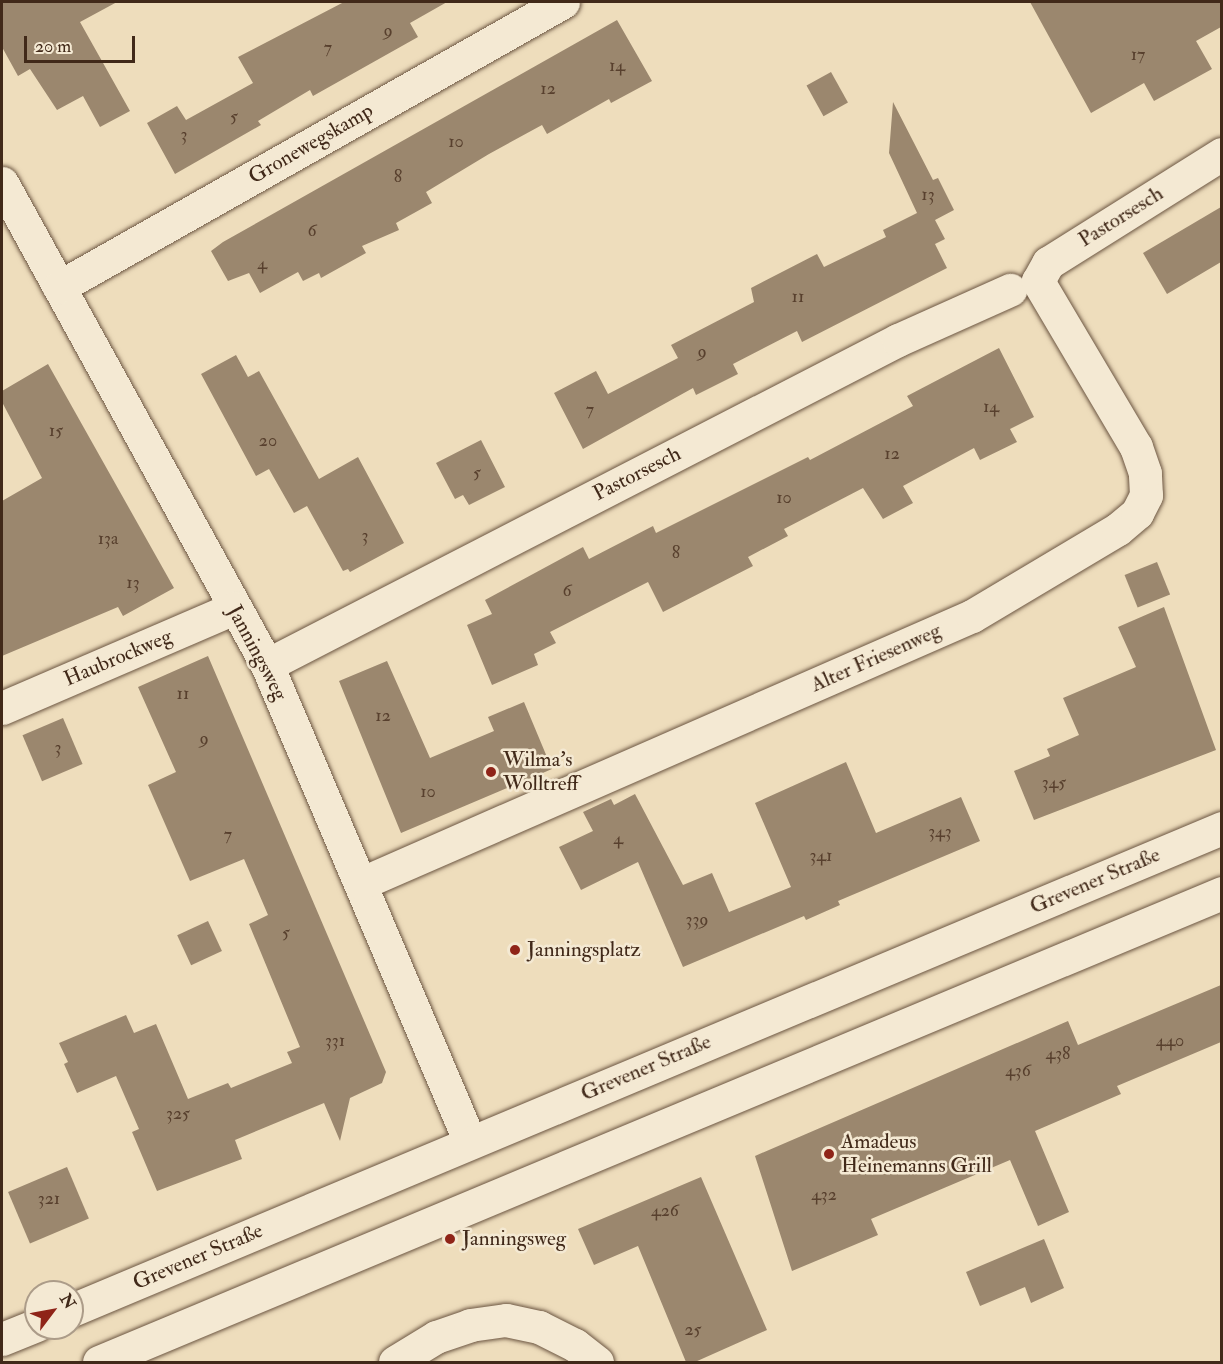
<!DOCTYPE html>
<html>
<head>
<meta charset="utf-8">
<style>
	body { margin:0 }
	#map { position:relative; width:1223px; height:1364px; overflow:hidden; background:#eeddbc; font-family:"IM FELL Double Pica",serif }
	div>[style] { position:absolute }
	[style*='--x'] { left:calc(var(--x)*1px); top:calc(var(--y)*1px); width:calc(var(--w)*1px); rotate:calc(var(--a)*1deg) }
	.building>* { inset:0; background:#9b876e; transform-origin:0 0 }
	.roads { filter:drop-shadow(0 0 2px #6c5642) drop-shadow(0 0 2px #6c5642) }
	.minor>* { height:33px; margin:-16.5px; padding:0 16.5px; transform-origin:16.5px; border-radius:16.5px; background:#f4e9d3 }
	.secondary>* { height:33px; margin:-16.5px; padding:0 16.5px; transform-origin:16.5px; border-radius:16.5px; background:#f4e9d3 }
	.dots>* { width:16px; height:16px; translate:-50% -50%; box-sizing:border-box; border:3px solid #f4e9d3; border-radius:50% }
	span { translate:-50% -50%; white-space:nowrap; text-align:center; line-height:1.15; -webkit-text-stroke:5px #f4e9d3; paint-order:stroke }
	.number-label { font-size:18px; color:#58402e }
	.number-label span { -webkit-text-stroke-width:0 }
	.street-label { font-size:21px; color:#412919 }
	.poi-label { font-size:21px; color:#412919 }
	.left { translate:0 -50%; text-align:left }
	.frame { position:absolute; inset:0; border:3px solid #412919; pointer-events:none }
	.north { position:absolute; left:24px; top:1280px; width:60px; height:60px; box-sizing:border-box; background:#f4e9d3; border:2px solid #ac9c89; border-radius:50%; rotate:58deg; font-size:16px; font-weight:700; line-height:24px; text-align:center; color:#412919 }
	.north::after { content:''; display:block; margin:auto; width:21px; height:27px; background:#8f2418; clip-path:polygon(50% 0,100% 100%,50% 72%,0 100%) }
	.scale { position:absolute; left:24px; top:36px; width:111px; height:27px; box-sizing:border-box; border:3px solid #412919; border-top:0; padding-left:8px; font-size:18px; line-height:21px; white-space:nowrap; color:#412919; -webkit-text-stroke:4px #f4e9d3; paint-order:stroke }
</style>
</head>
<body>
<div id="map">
	<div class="building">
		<i style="clip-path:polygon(2px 2px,117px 2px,80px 22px,130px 111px,100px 127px,83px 96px,57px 110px,30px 69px,18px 76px,2px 47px)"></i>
		<i style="clip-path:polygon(344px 2px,447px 2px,410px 23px,418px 37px,313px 96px,310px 90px,258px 121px,261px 125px,175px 174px,147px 123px,177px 106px,186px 120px,253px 83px,238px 57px)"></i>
		<i style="clip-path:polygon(1030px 2px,1221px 2px,1221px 27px,1196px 41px,1212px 69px,1154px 101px,1144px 83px,1091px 113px)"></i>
		<i style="clip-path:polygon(617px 20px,652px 81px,611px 103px,609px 99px,547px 134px,542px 125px,489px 154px,426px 192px,432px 203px,396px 223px,399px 230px,362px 246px,366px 253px,321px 278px,319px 273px,303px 281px,298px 272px,260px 293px,249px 273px,228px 281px,211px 251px,223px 242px)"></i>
		<i style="left:831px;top:72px;width:35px;height:28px;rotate:61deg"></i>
		<i style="clip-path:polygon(893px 102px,933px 180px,938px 178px,954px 210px,935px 220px,945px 239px,935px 244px,947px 268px,802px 342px,797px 331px,733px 364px,738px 374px,696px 395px,693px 388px,583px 449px,554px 393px,596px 371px,608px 394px,678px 358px,671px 345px,754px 302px,751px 288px,817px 254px,824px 267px,886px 237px,883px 230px,917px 213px,889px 153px)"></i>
		<i style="clip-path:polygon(1221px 207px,1221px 262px,1167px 294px,1143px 253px)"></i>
		<i style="clip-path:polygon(999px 348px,1034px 417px,1010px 429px,1017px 442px,980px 460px,974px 448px,903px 486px,913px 503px,883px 519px,863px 488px,784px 529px,788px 536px,748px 557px,753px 566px,663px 612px,648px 582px,550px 632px,556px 643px,534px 654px,538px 665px,492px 685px,467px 625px,492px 614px,485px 600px,583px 547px,589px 559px,653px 526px,656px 533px,808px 457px,810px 460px,913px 406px,907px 396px)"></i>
		<i style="clip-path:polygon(236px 355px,248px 377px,259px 371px,319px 479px,358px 457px,404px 543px,350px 572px,348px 569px,343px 571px,307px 506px,294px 513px,269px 469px,256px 476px,201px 374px)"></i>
		<i style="clip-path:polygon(48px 364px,174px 588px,123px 616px,118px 607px,2px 656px,2px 501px,42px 478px,2px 402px,2px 391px)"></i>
		<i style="clip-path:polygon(481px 440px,505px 487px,469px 505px,463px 495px,455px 499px,436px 463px)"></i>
		<i style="left:1157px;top:562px;width:35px;height:35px;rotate:68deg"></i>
		<i style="clip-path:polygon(1164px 607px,1216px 750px,1034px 820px,1014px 771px,1050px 756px,1047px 749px,1079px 735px,1063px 698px,1136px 667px,1118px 627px)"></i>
		<i style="clip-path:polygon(208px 656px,386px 1072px,382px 1083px,350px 1098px,340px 1141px,324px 1103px,235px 1140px,242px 1159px,157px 1191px,132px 1132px,139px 1129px,116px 1076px,77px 1093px,64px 1064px,68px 1062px,59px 1043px,126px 1015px,134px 1033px,156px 1024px,188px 1099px,228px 1083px,231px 1088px,292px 1063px,287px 1052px,300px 1047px,249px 924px,268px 915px,244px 859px,190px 881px,148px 785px,176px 772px,138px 687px)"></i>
		<i style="clip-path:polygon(387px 661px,430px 758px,494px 731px,488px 717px,524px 702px,552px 769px,401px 833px,339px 681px)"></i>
		<i style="left:63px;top:718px;width:50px;height:44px;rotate:67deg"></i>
		<i style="clip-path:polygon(846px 762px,876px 833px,961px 797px,980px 841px,838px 901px,840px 905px,806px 920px,804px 916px,683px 967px,638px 862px,581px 890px,559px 847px,593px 831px,583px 812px,611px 799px,614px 805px,635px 794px,683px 885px,712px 873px,729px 912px,791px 887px,755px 803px)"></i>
		<i style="left:208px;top:921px;width:33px;height:34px;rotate:65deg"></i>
		<i style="clip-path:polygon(1221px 985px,1221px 1042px,1117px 1086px,1121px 1094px,1035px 1131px,1069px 1212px,1038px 1226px,1010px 1160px,871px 1219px,878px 1235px,792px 1271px,755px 1156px,1068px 1021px,1078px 1045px)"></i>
		<i style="left:67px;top:1167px;width:56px;height:64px;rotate:67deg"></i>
		<i style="clip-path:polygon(701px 1177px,767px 1330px,695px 1362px,686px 1362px,638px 1246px,594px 1265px,578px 1229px)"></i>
		<i style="clip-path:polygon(1044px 1239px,1064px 1288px,1031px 1303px,1025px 1287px,980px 1306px,966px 1272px)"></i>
	</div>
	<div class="roads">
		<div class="minor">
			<i style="--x:2;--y:183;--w:550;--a:61.2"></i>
			<i style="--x:267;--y:665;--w:518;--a:66.95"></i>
			<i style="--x:1038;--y:281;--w:21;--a:-61"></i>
			<i style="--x:1048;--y:263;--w:205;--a:-32.1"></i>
			<i style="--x:59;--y:287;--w:579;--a:-29.49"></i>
			<i style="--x:267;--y:665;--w:710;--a:-27.25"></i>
			<i style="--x:898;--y:340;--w:123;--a:-24.1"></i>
			<i style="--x:2;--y:708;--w:253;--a:-23.3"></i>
			<i style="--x:362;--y:883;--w:666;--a:-23.64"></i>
			<i style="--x:972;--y:616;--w:170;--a:-30.8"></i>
			<i style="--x:1118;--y:529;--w:25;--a:-40"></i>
			<i style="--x:1137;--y:513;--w:20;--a:-63"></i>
			<i style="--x:1146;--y:495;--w:22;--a:-93"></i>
			<i style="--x:1145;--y:473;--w:28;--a:-109"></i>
			<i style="--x:1136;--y:447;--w:193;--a:-120.6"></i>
			<i style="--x:395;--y:1362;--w:48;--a:-31.4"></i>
			<i style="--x:436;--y:1337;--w:36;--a:-19"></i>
			<i style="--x:470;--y:1325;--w:36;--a:-8"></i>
			<i style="--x:506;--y:1320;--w:34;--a:12"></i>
			<i style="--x:539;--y:1327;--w:40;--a:26.6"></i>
			<i style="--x:575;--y:1345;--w:28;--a:38"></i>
		</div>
		<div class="secondary">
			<i style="--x:72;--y:1310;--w:1247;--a:-22.74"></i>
			<i style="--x:2;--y:1339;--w:37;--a:-22"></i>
			<i style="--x:99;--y:1362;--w:1217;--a:-22.67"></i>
		</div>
	</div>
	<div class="dots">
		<i style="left:491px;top:772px;background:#8f2418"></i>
		<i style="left:515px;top:950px;background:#8f2418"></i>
		<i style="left:829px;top:1154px;background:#8f2418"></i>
		<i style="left:450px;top:1239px;background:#8f2418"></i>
	</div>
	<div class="number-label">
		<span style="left:388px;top:31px">9</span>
		<span style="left:328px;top:48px">7</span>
		<span style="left:1138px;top:55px">17</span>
		<span style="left:617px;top:66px">14</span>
		<span style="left:548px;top:89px">12</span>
		<span style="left:234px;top:117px">5</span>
		<span style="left:184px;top:135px">3</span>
		<span style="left:456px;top:142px">10</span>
		<span style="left:398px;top:177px">8</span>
		<span style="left:928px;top:195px">13</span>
		<span style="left:312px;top:231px">6</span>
		<span style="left:262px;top:264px">4</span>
		<span style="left:798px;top:297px">11</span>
		<span style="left:702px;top:352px">9</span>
		<span style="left:991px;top:407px">14</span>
		<span style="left:590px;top:410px">7</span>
		<span style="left:56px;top:431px">15</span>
		<span style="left:268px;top:441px">20</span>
		<span style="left:892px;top:454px">12</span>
		<span style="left:477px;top:473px">5</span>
		<span style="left:784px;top:498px">10</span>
		<span style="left:365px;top:536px">3</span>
		<span style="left:108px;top:539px">13a</span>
		<span style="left:676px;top:553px">8</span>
		<span style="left:133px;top:583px">13</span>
		<span style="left:567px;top:591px">6</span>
		<span style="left:183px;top:694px">11</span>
		<span style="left:383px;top:716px">12</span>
		<span style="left:204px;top:739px">9</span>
		<span style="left:58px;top:748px">3</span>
		<span style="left:1054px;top:783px">345</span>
		<span style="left:428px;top:792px">10</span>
		<span style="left:940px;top:832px">343</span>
		<span style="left:228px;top:835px">7</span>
		<span style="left:618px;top:839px">4</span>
		<span style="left:821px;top:856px">341</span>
		<span style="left:697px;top:920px">339</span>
		<span style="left:286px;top:933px">5</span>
		<span style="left:335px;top:1041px">331</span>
		<span style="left:1170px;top:1041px">440</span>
		<span style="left:1058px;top:1054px">438</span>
		<span style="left:1018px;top:1071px">436</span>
		<span style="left:178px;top:1114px">325</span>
		<span style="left:824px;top:1195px">432</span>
		<span style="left:49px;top:1199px">321</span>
		<span style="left:665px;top:1211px">426</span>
		<span style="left:693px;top:1330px">25</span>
	</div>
	<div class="street-label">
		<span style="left:311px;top:144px;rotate:-30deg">Gronewegskamp</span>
		<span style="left:1121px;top:217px;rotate:-32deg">Pastorsesch</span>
		<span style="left:637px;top:474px;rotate:-27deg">Pastorsesch</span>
		<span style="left:257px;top:653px;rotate:62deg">Janningsweg</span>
		<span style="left:118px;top:658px;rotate:-23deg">Haubrockweg</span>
		<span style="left:876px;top:658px;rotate:-24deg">Alter Friesenweg</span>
		<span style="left:1095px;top:881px;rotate:-23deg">Grevener Straße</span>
		<span style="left:646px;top:1068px;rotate:-23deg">Grevener Straße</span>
		<span style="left:198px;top:1257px;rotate:-23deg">Grevener Straße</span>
	</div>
	<div class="poi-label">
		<span class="left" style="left:503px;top:772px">Wilma's<br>Wolltreff</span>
		<span class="left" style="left:527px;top:950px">Janningsplatz</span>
		<span class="left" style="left:841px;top:1154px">Amadeus<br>Heinemanns Grill</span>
		<span class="left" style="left:462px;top:1239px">Janningsweg</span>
	</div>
	<div class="frame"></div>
	<div class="north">N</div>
	<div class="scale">20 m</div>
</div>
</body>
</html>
